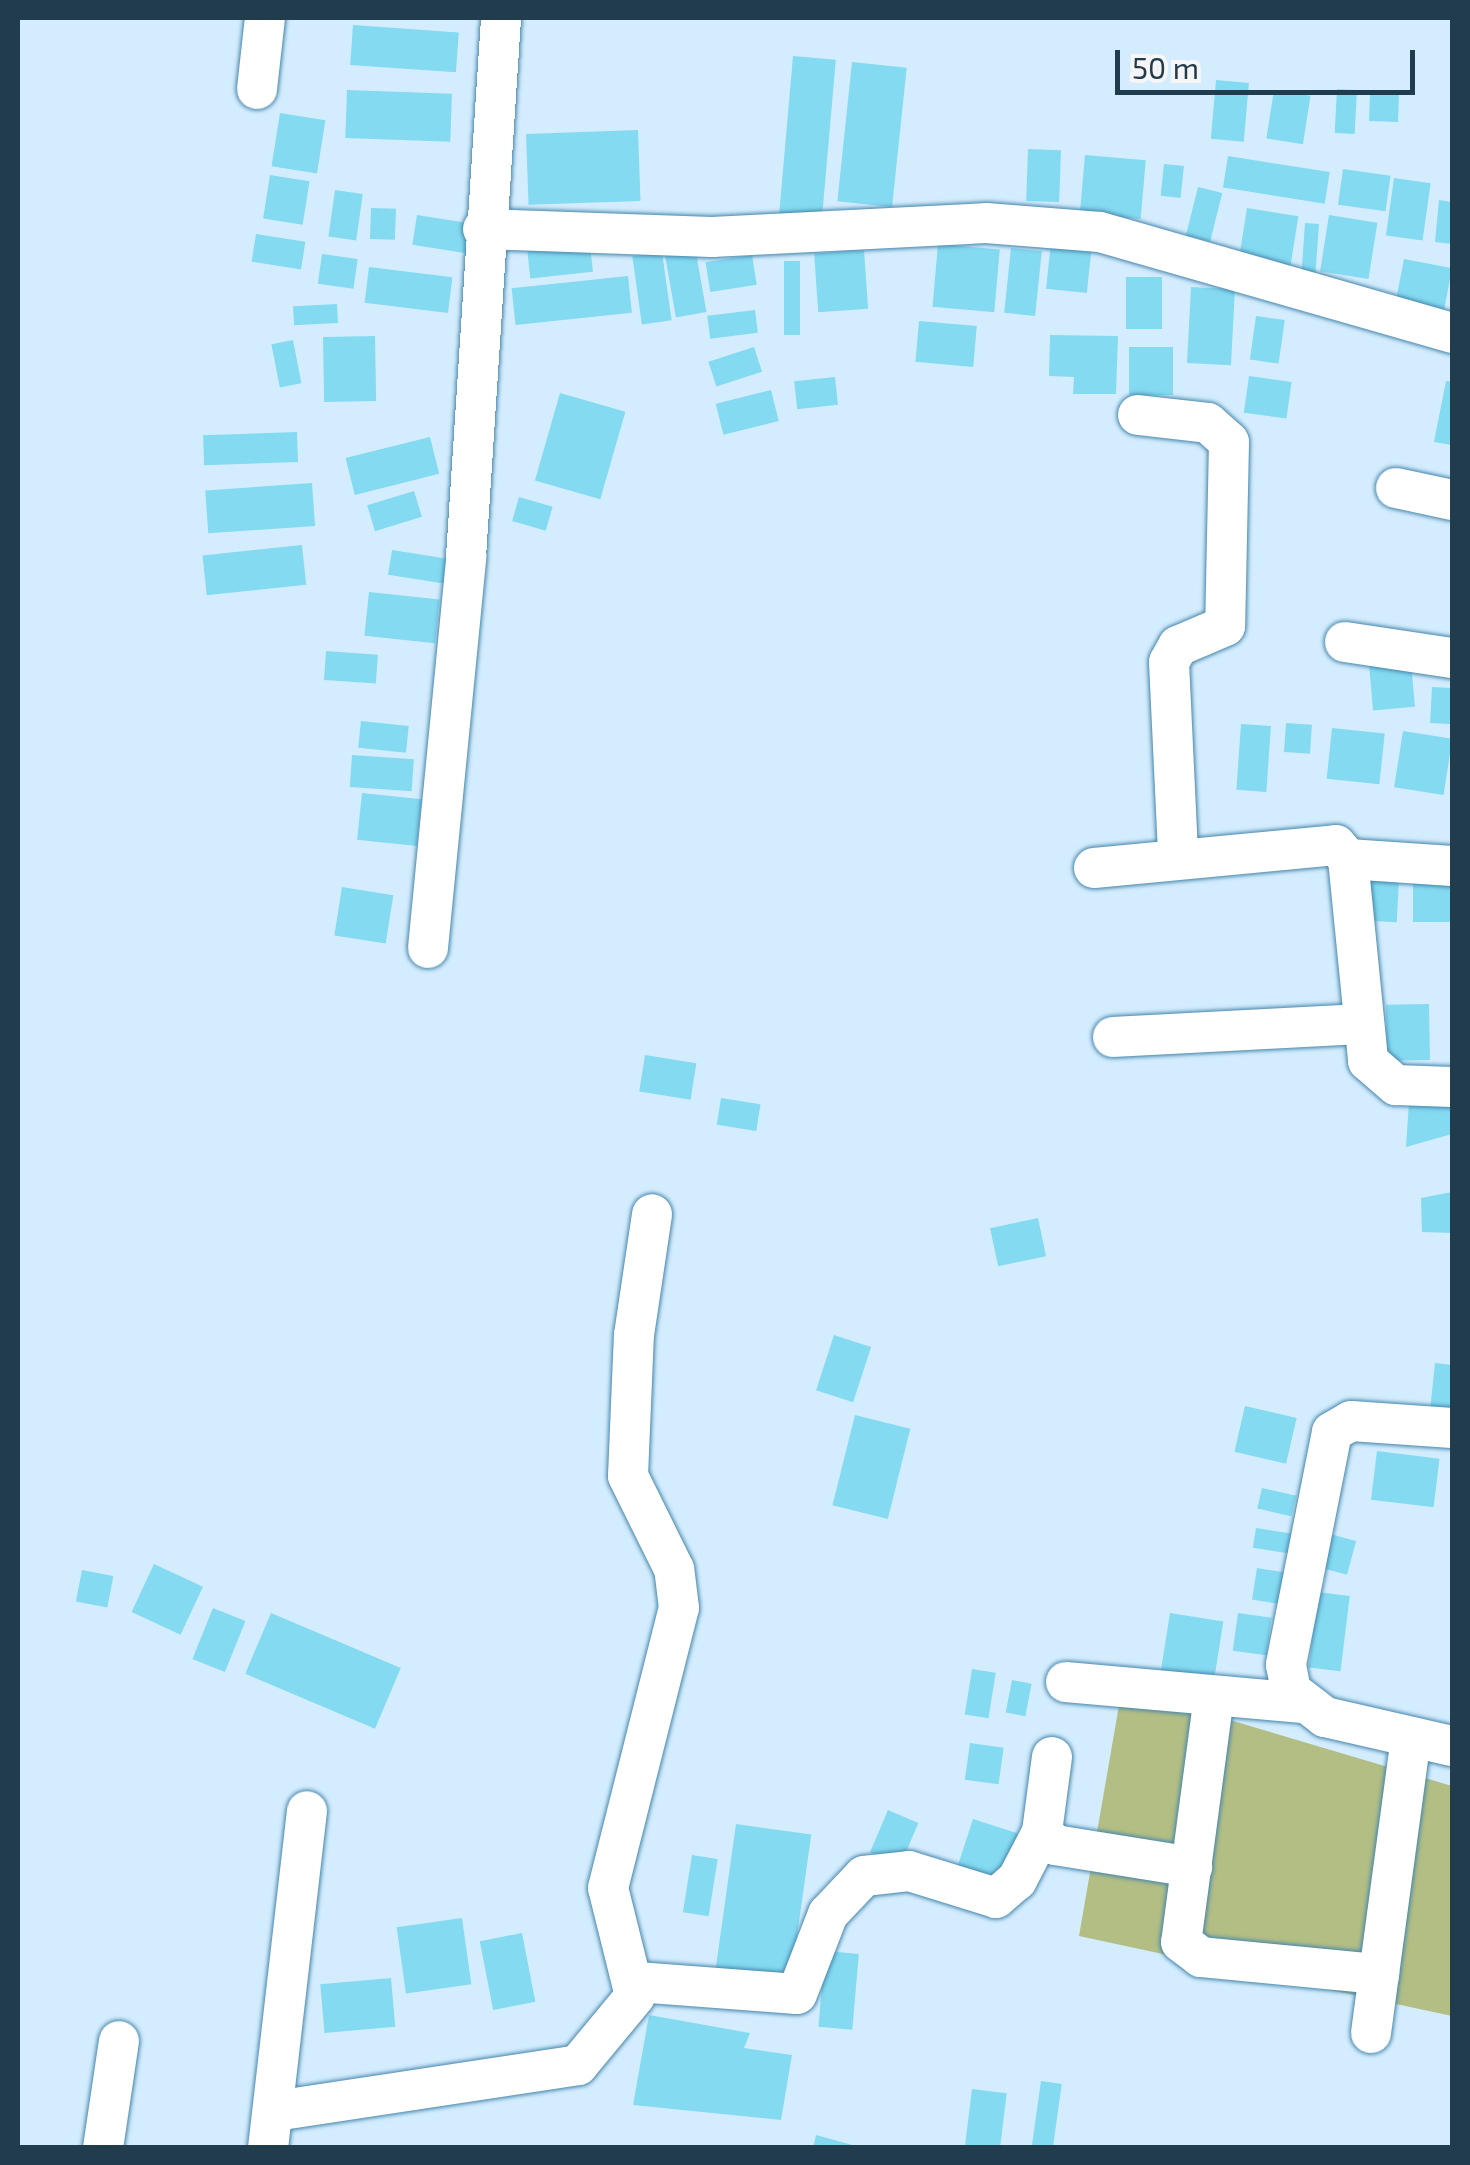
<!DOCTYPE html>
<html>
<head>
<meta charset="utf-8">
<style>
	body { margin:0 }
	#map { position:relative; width:1470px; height:2165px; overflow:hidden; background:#d4edfe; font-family:"Exo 2",sans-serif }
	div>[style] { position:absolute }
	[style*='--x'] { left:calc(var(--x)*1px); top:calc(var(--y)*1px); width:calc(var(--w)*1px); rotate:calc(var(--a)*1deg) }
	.green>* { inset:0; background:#b3be84 }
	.building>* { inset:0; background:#84daf1; transform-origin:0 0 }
	.roads { filter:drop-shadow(0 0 2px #4586ac) drop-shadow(0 0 2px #4586ac) }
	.minor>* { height:40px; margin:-20px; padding:0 20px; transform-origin:20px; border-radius:20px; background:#fff }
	span { translate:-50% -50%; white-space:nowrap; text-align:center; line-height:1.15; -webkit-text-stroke:8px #f6f6f6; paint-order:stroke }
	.frame { position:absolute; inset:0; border:20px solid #213c4d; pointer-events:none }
	.scale { position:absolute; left:1115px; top:50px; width:300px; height:45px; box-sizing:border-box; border:5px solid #213c4d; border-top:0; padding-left:12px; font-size:30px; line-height:35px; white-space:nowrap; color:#213c4d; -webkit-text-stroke:8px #f6f6f6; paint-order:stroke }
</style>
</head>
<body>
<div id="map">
	<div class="green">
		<i style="clip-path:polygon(1122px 1688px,1452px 1786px,1452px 2016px,1079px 1936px)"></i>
	</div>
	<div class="building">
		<i style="left:353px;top:25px;width:106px;height:40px;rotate:4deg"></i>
		<i style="left:793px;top:56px;width:43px;height:167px;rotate:5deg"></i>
		<i style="left:852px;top:62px;width:55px;height:140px;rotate:6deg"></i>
		<i style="left:1216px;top:80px;width:33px;height:59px;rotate:5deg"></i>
		<i style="left:1337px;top:89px;width:20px;height:44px;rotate:3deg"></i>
		<i style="left:347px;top:90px;width:105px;height:48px;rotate:2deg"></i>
		<i style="left:1274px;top:90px;width:37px;height:49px;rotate:9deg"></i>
		<i style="left:1370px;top:93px;width:29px;height:28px;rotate:2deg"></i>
		<i style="left:280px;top:113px;width:46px;height:54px;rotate:9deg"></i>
		<i style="left:638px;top:130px;width:71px;height:112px;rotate:88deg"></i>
		<i style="left:1028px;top:149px;width:33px;height:52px;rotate:2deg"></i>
		<i style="left:1085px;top:155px;width:61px;height:59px;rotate:5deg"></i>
		<i style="left:1228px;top:156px;width:103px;height:32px;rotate:9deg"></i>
		<i style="left:1164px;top:164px;width:20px;height:32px;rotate:6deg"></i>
		<i style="left:1343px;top:169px;width:48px;height:36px;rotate:8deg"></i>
		<i style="left:270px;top:175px;width:40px;height:44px;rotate:9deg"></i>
		<i style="left:1394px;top:178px;width:37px;height:58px;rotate:8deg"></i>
		<i style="left:1198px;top:187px;width:25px;height:50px;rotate:14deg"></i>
		<i style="left:335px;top:190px;width:28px;height:47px;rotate:8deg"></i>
		<i style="clip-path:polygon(1439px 200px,1452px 202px,1452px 244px,1435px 242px)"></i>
		<i style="left:371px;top:208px;width:25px;height:31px;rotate:2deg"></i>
		<i style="left:1247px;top:208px;width:52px;height:60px;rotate:9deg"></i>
		<i style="left:417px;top:215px;width:61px;height:30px;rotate:9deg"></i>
		<i style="left:1329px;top:215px;width:49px;height:57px;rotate:9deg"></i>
		<i style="left:1305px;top:223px;width:14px;height:54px;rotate:4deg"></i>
		<i style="left:256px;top:234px;width:50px;height:28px;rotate:9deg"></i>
		<i style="left:1051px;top:242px;width:41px;height:47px;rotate:6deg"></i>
		<i style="left:590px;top:244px;width:28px;height:63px;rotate:84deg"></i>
		<i style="left:938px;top:244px;width:62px;height:63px;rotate:5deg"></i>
		<i style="left:695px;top:247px;width:66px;height:31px;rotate:80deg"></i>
		<i style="left:1011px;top:248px;width:31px;height:65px;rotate:6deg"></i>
		<i style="left:864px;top:250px;width:59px;height:50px;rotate:86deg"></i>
		<i style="left:662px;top:252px;width:69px;height:30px;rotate:82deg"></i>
		<i style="left:322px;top:254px;width:36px;height:30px;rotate:8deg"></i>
		<i style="left:752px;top:255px;width:30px;height:47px;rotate:81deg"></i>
		<i style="left:1404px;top:259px;width:49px;height:52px;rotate:11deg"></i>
		<i style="left:784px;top:261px;width:16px;height:74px"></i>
		<i style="left:369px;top:267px;width:84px;height:36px;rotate:7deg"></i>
		<i style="left:628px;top:276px;width:37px;height:117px;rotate:84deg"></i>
		<i style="left:1126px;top:277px;width:36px;height:52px"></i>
		<i style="left:1191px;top:287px;width:44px;height:76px;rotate:3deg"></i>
		<i style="left:337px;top:304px;width:19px;height:44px;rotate:87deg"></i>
		<i style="left:755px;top:310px;width:23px;height:48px;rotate:83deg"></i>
		<i style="left:1256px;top:316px;width:29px;height:44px;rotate:8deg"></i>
		<i style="left:919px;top:321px;width:58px;height:41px;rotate:5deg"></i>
		<i style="clip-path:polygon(1050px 335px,1118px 336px,1116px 394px,1073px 394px,1074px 377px,1049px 376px)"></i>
		<i style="left:375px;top:336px;width:65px;height:52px;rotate:89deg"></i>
		<i style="left:293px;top:340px;width:44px;height:22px;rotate:79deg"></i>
		<i style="left:754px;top:347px;width:26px;height:48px;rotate:72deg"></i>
		<i style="left:1129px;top:347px;width:44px;height:48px"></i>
		<i style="left:1249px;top:376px;width:43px;height:37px;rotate:8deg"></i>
		<i style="left:835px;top:377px;width:28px;height:41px;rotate:84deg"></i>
		<i style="clip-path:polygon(1446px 381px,1452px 382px,1452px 445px,1434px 442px)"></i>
		<i style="left:771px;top:390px;width:32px;height:57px;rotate:76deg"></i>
		<i style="left:560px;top:393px;width:68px;height:91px;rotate:16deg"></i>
		<i style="left:297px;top:432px;width:30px;height:94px;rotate:88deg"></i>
		<i style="left:430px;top:437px;width:38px;height:87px;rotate:76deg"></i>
		<i style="left:312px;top:483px;width:43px;height:107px;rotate:86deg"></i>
		<i style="left:414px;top:491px;width:27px;height:49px;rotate:73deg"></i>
		<i style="left:519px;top:497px;width:35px;height:25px;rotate:16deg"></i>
		<i style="left:302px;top:545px;width:40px;height:100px;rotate:84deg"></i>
		<i style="left:392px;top:550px;width:58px;height:25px;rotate:9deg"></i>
		<i style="left:369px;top:592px;width:71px;height:44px;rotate:6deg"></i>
		<i style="left:326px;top:651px;width:52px;height:29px;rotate:4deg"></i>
		<i style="left:1411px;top:662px;width:45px;height:42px;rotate:85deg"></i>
		<i style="left:1432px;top:687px;width:20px;height:36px;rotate:3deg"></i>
		<i style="left:361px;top:721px;width:48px;height:27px;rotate:6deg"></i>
		<i style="left:1286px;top:723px;width:26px;height:29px;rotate:4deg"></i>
		<i style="left:1241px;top:724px;width:30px;height:66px;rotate:4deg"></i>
		<i style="left:1332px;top:728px;width:53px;height:51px;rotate:6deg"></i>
		<i style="left:1403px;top:731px;width:50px;height:57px;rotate:9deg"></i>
		<i style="left:352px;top:755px;width:62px;height:32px;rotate:4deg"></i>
		<i style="left:362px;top:793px;width:60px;height:47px;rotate:6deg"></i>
		<i style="left:1357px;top:878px;width:42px;height:42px;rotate:3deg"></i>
		<i style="left:1413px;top:880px;width:39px;height:42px"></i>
		<i style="left:342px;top:887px;width:52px;height:49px;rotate:9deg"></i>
		<i style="left:1429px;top:1004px;width:56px;height:43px;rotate:89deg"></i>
		<i style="left:645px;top:1055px;width:52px;height:37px;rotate:9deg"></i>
		<i style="left:721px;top:1098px;width:40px;height:27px;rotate:9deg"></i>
		<i style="clip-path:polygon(1409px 1102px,1452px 1105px,1452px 1134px,1406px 1147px)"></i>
		<i style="clip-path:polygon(1452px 1192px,1452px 1233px,1422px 1232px,1421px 1198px)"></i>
		<i style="left:1038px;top:1218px;width:39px;height:49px;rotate:78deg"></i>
		<i style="left:834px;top:1335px;width:39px;height:58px;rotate:18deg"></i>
		<i style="clip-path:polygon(1435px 1363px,1452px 1365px,1452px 1423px,1429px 1420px)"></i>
		<i style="left:1245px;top:1406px;width:53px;height:47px;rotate:13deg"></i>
		<i style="left:855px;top:1415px;width:57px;height:93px;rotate:14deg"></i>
		<i style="left:1377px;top:1451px;width:63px;height:49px;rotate:7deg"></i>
		<i style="left:1262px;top:1488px;width:35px;height:21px;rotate:13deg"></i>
		<i style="left:1256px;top:1528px;width:37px;height:20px;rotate:9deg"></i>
		<i style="left:1330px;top:1534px;width:27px;height:35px;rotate:15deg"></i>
		<i style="left:154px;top:1564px;width:54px;height:53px;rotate:25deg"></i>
		<i style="left:1257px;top:1568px;width:30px;height:32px;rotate:9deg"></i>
		<i style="left:82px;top:1570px;width:32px;height:32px;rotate:11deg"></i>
		<i style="left:1318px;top:1592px;width:32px;height:76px;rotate:7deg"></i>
		<i style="left:213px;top:1608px;width:35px;height:55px;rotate:22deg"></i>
		<i style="left:271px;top:1613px;width:141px;height:66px;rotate:23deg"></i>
		<i style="left:1170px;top:1613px;width:54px;height:64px;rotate:9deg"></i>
		<i style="left:1238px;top:1613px;width:34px;height:38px;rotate:8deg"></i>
		<i style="left:972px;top:1669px;width:24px;height:46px;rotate:9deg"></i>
		<i style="left:1012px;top:1680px;width:20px;height:33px;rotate:11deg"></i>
		<i style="left:970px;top:1743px;width:34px;height:37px;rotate:8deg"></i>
		<i style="left:888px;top:1810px;width:33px;height:46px;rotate:23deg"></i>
		<i style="left:973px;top:1819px;width:55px;height:50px;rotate:18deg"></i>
		<i style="left:736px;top:1824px;width:76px;height:154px;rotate:8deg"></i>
		<i style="left:692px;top:1855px;width:26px;height:58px;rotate:9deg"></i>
		<i style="left:462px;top:1918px;width:67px;height:66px;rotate:82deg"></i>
		<i style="left:522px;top:1933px;width:70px;height:43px;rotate:79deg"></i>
		<i style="left:825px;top:1951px;width:34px;height:76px;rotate:5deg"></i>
		<i style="left:391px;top:1978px;width:49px;height:71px;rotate:85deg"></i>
		<i style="clip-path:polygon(649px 2015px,750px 2033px,744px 2048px,792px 2055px,781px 2120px,633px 2105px)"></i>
		<i style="left:1041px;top:2081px;width:21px;height:67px;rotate:8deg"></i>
		<i style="left:972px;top:2089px;width:35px;height:59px;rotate:7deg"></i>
		<i style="clip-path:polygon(816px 2135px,856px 2146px,856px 2148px,813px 2148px)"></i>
	</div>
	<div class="roads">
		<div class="minor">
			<i style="--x:257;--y:89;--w:71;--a:-83.6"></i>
			<i style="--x:483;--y:229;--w:229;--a:2"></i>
			<i style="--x:712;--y:237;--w:274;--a:-2.9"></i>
			<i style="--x:986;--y:223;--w:114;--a:4.5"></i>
			<i style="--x:1100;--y:232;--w:366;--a:16"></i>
			<i style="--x:1138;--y:415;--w:70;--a:6.5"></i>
			<i style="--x:1208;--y:423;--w:28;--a:42"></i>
			<i style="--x:1229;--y:442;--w:184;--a:91.2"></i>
			<i style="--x:1225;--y:626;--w:51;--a:156.9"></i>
			<i style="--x:1178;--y:646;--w:18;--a:119"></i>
			<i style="--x:1169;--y:662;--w:194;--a:87.3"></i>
			<i style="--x:1396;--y:488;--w:57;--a:12.1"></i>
			<i style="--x:1345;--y:642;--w:108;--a:8.5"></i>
			<i style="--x:1348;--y:859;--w:104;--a:3.9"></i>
			<i style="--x:1094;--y:868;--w:243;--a:-5.4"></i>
			<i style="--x:1336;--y:845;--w:18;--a:49"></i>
			<i style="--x:1348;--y:859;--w:203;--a:84.3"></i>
			<i style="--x:1368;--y:1061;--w:37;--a:41"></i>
			<i style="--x:1396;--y:1085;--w:56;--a:2"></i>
			<i style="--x:428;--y:948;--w:393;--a:-84.4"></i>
			<i style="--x:466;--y:557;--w:540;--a:-86.28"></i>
			<i style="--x:1113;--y:1037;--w:248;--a:-3"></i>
			<i style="--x:1452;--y:1428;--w:101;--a:-176"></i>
			<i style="--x:1351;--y:1421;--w:22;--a:150"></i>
			<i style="--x:1332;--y:1432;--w:237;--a:101.2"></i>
			<i style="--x:1286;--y:1665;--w:26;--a:79"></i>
			<i style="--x:1291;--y:1691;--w:43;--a:37.4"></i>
			<i style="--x:1325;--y:1717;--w:130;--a:12.9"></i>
			<i style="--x:1066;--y:1682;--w:235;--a:5.1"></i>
			<i style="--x:1214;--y:1696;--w:248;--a:97.6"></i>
			<i style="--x:1181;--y:1942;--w:25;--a:37"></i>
			<i style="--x:1201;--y:1957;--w:179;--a:5.5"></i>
			<i style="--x:1052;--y:1757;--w:76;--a:97.6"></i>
			<i style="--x:1042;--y:1832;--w:18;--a:45"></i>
			<i style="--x:1055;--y:1845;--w:139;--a:9.1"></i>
			<i style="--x:637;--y:1982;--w:160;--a:4.3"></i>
			<i style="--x:797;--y:1994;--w:86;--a:-68.8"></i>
			<i style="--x:828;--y:1914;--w:52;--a:-46.5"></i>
			<i style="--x:864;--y:1876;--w:45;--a:-6.3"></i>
			<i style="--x:909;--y:1871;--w:91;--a:17.2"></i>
			<i style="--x:996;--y:1898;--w:28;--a:-41"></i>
			<i style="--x:1017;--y:1880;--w:54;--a:-62.5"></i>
			<i style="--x:1371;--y:2033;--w:298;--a:-82.3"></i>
			<i style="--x:275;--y:2111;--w:306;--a:-8.6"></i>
			<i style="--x:578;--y:2065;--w:89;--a:-50.4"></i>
			<i style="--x:635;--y:1996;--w:111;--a:-104"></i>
			<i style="--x:608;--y:1888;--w:289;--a:-75.8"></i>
			<i style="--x:679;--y:1608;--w:39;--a:-97"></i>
			<i style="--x:674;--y:1569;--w:104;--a:-116.3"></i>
			<i style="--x:628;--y:1476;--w:141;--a:-87.6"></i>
			<i style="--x:634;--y:1335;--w:122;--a:-81.5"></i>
			<i style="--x:103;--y:2148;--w:108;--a:-81.5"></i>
			<i style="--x:268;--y:2148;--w:339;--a:-83.4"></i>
		</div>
	</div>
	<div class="frame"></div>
	<div class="scale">50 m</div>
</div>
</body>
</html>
